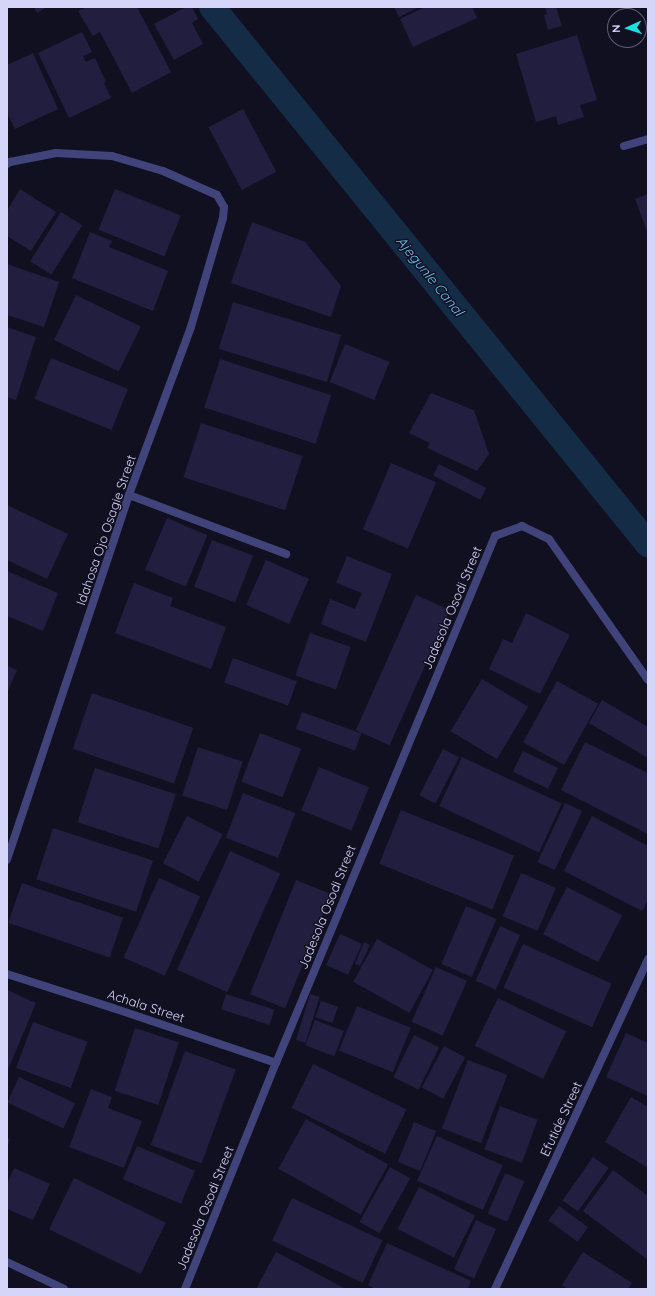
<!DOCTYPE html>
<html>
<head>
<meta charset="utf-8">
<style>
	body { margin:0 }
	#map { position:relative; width:655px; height:1296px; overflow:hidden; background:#111021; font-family:Quicksand,sans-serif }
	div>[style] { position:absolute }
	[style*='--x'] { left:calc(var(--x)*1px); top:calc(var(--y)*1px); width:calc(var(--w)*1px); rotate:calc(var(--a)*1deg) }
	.canal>* { height:26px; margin:-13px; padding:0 13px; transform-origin:13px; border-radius:13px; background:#152c46 }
	.building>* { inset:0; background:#221e40; transform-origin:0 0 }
	.street>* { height:8px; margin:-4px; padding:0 4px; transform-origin:4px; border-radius:4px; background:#40447b }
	span { translate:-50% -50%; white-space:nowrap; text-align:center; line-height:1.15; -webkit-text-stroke:3px #111021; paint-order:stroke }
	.street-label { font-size:13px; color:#d5d5fa }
	.water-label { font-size:14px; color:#6ec0ef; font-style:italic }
	.frame { position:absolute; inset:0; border:8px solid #d5d5fa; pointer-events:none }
	.north { position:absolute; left:607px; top:8px; width:40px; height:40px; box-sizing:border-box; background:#111021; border:1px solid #5f5f78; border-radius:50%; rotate:267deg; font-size:11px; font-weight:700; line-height:16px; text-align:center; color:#d5d5fa }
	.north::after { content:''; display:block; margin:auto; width:14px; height:18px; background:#19e1e2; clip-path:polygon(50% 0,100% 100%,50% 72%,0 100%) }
</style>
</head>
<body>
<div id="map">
	<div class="canal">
		<i style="--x:212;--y:7;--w:692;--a:50.93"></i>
	</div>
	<div class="building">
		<i style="clip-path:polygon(34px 7px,47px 7px,37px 13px)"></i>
		<i style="clip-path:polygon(87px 7px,137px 7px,171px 72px,132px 93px,100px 32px,93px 36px,78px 11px)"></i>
		<i style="clip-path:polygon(186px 7px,192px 7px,198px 19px,192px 23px,203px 44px,174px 60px,154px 24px)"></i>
		<i style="clip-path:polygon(394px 7px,419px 7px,399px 17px)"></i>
		<i style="clip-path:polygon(425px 7px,472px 7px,477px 18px,413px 47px,400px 19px)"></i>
		<i style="clip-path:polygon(545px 7px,556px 7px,562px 26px,548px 30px,544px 15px,547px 14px)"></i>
		<i style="clip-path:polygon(82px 32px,92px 52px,83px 56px,86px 62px,95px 58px,106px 82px,104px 83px,111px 98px,69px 118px,38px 53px)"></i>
		<i style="clip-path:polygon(577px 35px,597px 100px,580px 105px,584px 117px,558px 125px,556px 116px,536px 122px,516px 54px)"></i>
		<i style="clip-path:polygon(33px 53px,58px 109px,15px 129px,7px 113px,7px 65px)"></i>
		<i style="left:243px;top:109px;width:71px;height:39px;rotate:62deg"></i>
		<i style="clip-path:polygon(20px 189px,56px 212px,31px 251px,7px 236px,7px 211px)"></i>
		<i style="left:115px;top:189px;width:71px;height:44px;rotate:22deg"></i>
		<i style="clip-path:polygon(648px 194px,648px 234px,635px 199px)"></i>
		<i style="left:61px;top:212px;width:25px;height:58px;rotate:32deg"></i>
		<i style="clip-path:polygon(252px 222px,305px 242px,341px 286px,331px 317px,231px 283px)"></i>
		<i style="clip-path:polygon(90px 232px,112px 241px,109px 247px,168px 271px,153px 311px,72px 278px)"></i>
		<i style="clip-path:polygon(7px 264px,59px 282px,44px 327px,7px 315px)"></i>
		<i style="left:76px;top:295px;width:72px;height:50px;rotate:26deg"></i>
		<i style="left:233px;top:302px;width:113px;height:49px;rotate:17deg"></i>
		<i style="clip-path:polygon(7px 327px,36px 337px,16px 400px,7px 397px)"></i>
		<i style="left:345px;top:344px;width:48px;height:41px;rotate:22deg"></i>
		<i style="left:51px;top:358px;width:83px;height:44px;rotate:22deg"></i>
		<i style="left:220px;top:359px;width:117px;height:51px;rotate:18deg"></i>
		<i style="clip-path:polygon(431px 393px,474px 410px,489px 454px,477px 471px,427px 448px,430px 443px,409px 433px)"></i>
		<i style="left:201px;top:423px;width:107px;height:57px;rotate:18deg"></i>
		<i style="left:391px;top:463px;width:49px;height:72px;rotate:23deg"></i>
		<i style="left:439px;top:464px;width:53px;height:13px;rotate:27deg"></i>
		<i style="clip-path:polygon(7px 505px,68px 534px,47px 579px,7px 560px)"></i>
		<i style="left:167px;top:518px;width:44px;height:56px;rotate:23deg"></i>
		<i style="left:212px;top:540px;width:44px;height:50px;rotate:21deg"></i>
		<i style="clip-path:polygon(347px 556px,392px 574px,366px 642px,321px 624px,330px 599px,355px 609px,362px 593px,336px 583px)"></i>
		<i style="left:266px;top:560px;width:47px;height:49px;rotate:24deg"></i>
		<i style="clip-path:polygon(7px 571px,58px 593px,43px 631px,7px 616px)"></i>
		<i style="clip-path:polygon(134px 583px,173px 598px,170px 606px,226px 627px,211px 669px,115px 633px)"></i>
		<i style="left:416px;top:595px;width:37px;height:148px;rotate:24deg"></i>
		<i style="clip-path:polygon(526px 613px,570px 635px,540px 694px,489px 669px,503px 639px,512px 643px)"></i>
		<i style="left:310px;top:633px;width:43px;height:45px;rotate:19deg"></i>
		<i style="left:233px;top:658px;width:68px;height:26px;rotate:20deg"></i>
		<i style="clip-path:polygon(7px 666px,17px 670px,7px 693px)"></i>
		<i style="left:482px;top:679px;width:54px;height:61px;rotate:31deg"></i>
		<i style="left:557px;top:681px;width:47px;height:70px;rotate:29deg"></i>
		<i style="left:92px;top:693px;width:107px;height:59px;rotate:19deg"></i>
		<i style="clip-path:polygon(602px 700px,648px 727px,648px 758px,589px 723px)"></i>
		<i style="left:302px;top:712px;width:63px;height:18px;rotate:20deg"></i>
		<i style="left:260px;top:733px;width:44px;height:52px;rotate:21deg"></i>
		<i style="clip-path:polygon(585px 742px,648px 773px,648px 834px,561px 790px)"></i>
		<i style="left:198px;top:747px;width:47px;height:51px;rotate:18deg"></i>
		<i style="left:443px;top:749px;width:18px;height:52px;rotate:27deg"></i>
		<i style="left:523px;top:751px;width:39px;height:23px;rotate:26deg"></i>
		<i style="left:462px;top:757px;width:110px;height:54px;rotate:25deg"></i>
		<i style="left:319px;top:767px;width:54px;height:47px;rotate:22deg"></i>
		<i style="left:95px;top:768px;width:85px;height:57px;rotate:18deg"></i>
		<i style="left:243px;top:793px;width:56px;height:48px;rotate:21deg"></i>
		<i style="left:565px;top:803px;width:19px;height:65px;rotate:25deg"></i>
		<i style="left:401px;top:810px;width:122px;height:58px;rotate:22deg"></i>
		<i style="left:187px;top:816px;width:40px;height:53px;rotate:27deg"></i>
		<i style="clip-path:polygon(592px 816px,648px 846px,648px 900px,642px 911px,564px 871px)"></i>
		<i style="left:53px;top:828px;width:105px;height:54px;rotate:18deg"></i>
		<i style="left:230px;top:851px;width:55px;height:130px;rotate:24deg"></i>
		<i style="left:521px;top:873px;width:38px;height:47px;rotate:23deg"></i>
		<i style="left:159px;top:878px;width:45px;height:87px;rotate:24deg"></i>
		<i style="left:296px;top:880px;width:38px;height:123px;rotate:22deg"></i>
		<i style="left:22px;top:883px;width:107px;height:42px;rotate:19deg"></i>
		<i style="left:567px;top:887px;width:62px;height:53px;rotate:27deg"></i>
		<i style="left:466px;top:906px;width:33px;height:63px;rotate:23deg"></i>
		<i style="left:500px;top:926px;width:22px;height:60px;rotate:24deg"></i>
		<i style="left:340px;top:934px;width:24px;height:34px;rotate:24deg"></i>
		<i style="left:377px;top:939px;width:64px;height:49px;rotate:29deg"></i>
		<i style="clip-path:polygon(364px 942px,370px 945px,360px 966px,355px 964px)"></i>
		<i style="left:523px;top:944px;width:97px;height:48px;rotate:24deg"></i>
		<i style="left:436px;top:967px;width:34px;height:60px;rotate:24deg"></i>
		<i style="clip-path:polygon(7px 990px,36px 1003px,7px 1072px)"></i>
		<i style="left:226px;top:994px;width:51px;height:16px;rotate:18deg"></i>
		<i style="left:310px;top:994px;width:10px;height:48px;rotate:17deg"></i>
		<i style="left:498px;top:998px;width:76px;height:53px;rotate:26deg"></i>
		<i style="left:321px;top:1001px;width:18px;height:17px;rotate:19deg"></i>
		<i style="left:357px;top:1006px;width:58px;height:48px;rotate:22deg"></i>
		<i style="left:315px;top:1020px;width:31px;height:27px;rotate:21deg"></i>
		<i style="left:33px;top:1022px;width:58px;height:49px;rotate:20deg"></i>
		<i style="left:135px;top:1028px;width:46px;height:66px;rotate:18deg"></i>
		<i style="clip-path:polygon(626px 1033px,648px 1043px,648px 1096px,606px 1077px)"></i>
		<i style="left:414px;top:1035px;width:28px;height:47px;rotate:26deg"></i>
		<i style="left:444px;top:1046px;width:24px;height:47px;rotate:28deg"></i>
		<i style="left:185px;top:1051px;width:54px;height:100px;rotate:20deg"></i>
		<i style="left:468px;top:1060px;width:42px;height:73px;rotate:21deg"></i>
		<i style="left:313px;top:1064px;width:104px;height:49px;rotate:26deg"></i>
		<i style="left:19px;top:1077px;width:62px;height:28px;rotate:25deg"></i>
		<i style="clip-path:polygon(91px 1089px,112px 1097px,108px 1108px,142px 1121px,124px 1168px,69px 1147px)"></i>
		<i style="clip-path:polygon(631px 1097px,648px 1107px,648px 1168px,605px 1142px)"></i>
		<i style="left:500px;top:1106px;width:40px;height:46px;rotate:20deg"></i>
		<i style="left:306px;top:1119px;width:94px;height:57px;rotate:29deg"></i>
		<i style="left:414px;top:1122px;width:24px;height:43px;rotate:22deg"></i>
		<i style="left:437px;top:1136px;width:72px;height:49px;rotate:24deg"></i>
		<i style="clip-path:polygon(7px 1138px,10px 1139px,7px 1148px)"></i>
		<i style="left:137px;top:1146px;width:63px;height:36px;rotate:23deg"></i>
		<i style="left:593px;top:1157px;width:19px;height:53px;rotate:35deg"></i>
		<i style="left:390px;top:1167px;width:23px;height:63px;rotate:29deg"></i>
		<i style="clip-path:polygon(14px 1168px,50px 1184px,33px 1220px,7px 1209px,7px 1184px)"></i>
		<i style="clip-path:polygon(613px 1170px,648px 1196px,648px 1260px,583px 1211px)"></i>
		<i style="left:505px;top:1173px;width:21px;height:44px;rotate:23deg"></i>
		<i style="left:74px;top:1178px;width:102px;height:57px;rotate:26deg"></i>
		<i style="left:419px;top:1187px;width:63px;height:47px;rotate:27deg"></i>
		<i style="left:292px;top:1198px;width:100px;height:47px;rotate:25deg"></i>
		<i style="left:559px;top:1206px;width:36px;height:18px;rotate:36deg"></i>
		<i style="left:476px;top:1220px;width:22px;height:54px;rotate:24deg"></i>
		<i style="clip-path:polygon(387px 1243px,471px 1281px,468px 1289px,375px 1289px,368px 1285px)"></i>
		<i style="clip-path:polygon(276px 1252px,346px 1289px,256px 1289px)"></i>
		<i style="clip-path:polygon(583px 1252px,632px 1283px,628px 1289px,568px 1289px,562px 1285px)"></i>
	</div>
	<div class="street">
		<i style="--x:624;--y:146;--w:25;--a:-16"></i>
		<i style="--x:7;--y:164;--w:4;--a:-34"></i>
		<i style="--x:10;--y:162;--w:47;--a:-11.1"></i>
		<i style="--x:56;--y:153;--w:56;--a:3.1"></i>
		<i style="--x:112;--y:156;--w:53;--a:16.4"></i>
		<i style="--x:163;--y:171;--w:59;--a:24"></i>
		<i style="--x:217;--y:195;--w:14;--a:60"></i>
		<i style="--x:224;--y:207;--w:11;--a:95"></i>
		<i style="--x:223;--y:218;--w:114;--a:106.4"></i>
		<i style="--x:191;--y:327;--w:179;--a:110.3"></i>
		<i style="--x:129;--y:495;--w:385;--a:108.5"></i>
		<i style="--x:129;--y:495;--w:168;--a:20.6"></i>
		<i style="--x:7;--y:974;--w:111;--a:17.8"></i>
		<i style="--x:113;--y:1008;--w:172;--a:18.6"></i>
		<i style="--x:7;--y:1262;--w:63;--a:25.3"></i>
		<i style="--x:185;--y:1289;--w:244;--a:-68.1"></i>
		<i style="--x:276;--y:1063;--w:571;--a:-67.43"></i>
		<i style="--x:495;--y:536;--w:29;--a:-20"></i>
		<i style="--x:522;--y:526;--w:30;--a:26"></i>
		<i style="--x:549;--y:539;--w:172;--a:54.9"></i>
		<i style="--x:495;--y:1289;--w:364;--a:-65.1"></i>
	</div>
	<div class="street-label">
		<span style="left:106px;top:530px;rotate:-71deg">Idahosa Ojo Osagie Street</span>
		<span style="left:452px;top:608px;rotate:-67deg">Jadesola Osodi Street</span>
		<span style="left:327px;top:907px;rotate:-68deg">Jadesola Osodi Street</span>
		<span style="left:146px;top:1006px;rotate:18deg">Achala Street</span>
		<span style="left:561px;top:1119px;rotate:-65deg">Efutide Street</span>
		<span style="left:205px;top:1208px;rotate:-68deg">Jadesola Osodi Street</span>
	</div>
	<div class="water-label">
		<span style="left:430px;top:276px;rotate:51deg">Ajegunle Canal</span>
	</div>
	<div class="frame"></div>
	<div class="north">N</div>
</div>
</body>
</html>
